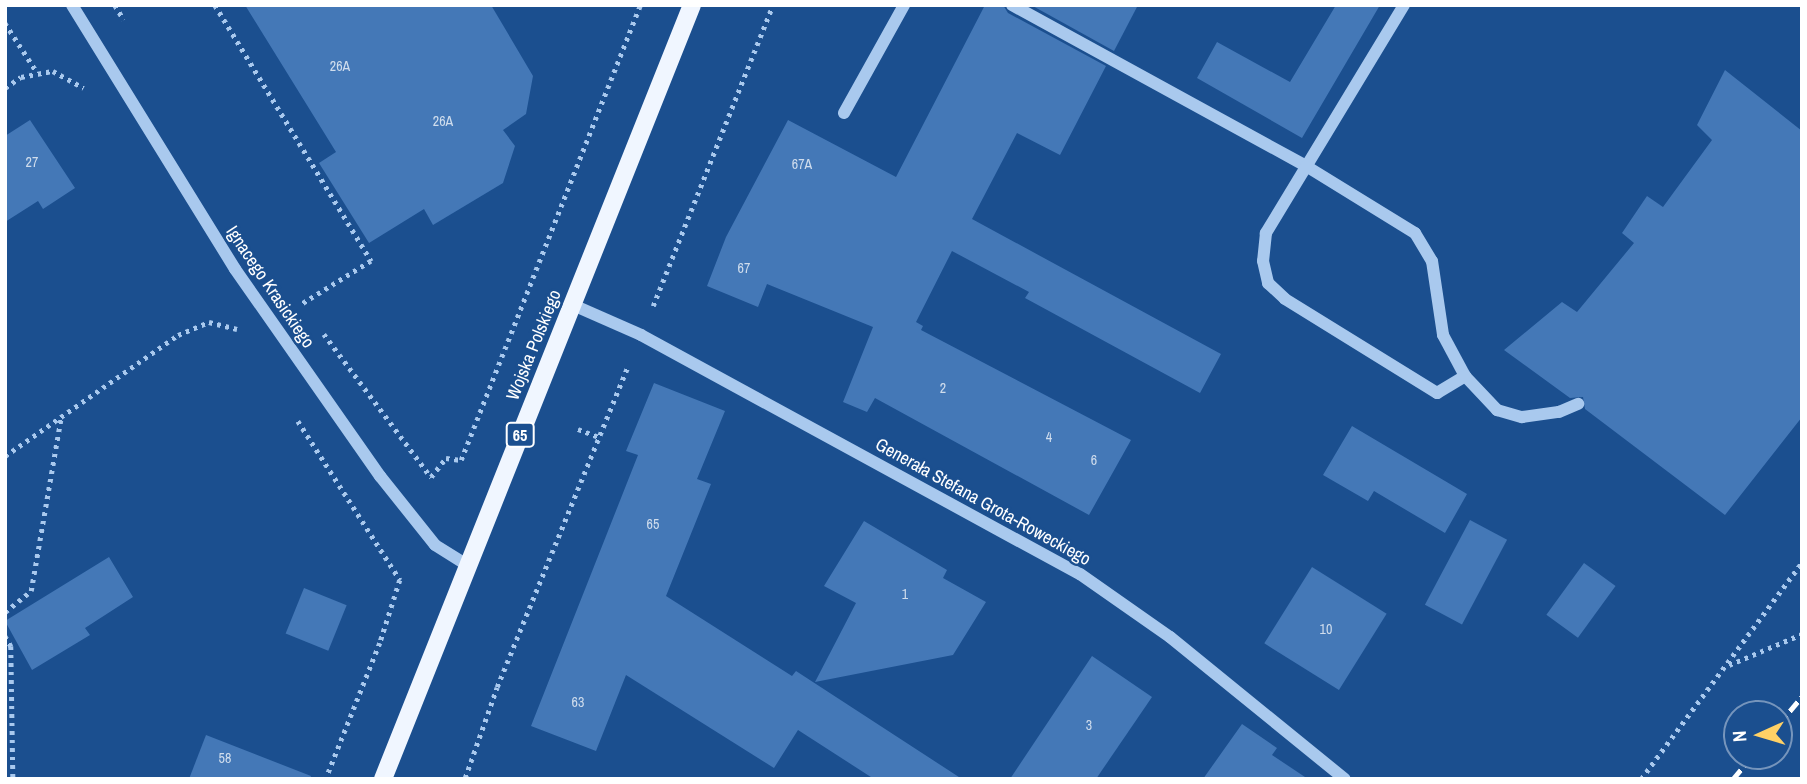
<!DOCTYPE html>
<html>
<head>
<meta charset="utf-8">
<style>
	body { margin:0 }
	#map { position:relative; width:1807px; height:784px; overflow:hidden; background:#1b4f8f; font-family:"Archivo Narrow",sans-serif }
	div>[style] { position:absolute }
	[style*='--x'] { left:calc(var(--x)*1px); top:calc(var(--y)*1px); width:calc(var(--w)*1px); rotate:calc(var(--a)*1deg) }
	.building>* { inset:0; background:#4478b7; transform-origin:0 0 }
	.path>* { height:4.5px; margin-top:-2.25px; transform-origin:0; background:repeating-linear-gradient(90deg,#a9c9ee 0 3.5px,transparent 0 8.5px) }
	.minor>* { height:12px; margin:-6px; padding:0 6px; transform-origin:6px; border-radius:6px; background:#a9c9ee }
	.major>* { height:18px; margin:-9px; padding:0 9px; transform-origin:9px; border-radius:9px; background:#f0f6ff }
	.rail>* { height:5px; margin-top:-2.5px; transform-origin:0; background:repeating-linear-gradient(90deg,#fff 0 12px,transparent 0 17px) }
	span { translate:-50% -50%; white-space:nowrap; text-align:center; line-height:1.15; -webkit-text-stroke:5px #1b4f8f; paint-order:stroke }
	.number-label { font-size:14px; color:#d0dded }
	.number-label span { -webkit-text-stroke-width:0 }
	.shield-label span { padding:2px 5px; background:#1b4f8f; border:2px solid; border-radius:5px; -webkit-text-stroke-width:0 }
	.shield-label { font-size:16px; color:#fff; font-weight:700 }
	.street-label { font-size:18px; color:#fff }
	.frame { position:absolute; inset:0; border:7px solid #fff; pointer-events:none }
	.north { position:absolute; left:1723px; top:700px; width:70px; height:70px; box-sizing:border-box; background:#1b4f8f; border:2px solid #7695bc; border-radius:50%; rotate:266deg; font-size:19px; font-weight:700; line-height:28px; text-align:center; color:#fff }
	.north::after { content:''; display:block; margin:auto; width:24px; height:32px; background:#ffd166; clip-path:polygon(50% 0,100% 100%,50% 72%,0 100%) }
</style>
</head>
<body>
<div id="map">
	<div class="building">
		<i style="clip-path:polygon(245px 5px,491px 5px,533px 76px,526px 114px,503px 130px,515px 146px,503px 183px,433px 225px,424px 209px,369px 243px,319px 163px,336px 152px)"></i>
		<i style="clip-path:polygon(985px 5px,1003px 5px,1008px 13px,1106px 66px,1060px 155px,1017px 133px,972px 219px,1221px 354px,1200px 393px,1025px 298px,1029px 292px,952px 251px,916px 322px,923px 326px,921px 330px,1131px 440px,1089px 515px,875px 398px,867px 412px,843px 402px,873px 327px,767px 284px,758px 307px,707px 286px,726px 237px,788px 120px,896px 177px)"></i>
		<i style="clip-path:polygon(1031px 5px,1138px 5px,1114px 51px)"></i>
		<i style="clip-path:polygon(1336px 5px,1380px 5px,1302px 138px,1197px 78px,1217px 42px,1290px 82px)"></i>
		<i style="clip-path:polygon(1725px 70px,1802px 131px,1802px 417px,1725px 515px,1585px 409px,1583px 397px,1570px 398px,1504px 350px,1562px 302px,1577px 312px,1634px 243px,1622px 233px,1647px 196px,1663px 207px,1712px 140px,1697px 125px)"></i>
		<i style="clip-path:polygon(30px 120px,75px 188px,43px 209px,38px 201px,5px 222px,5px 136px)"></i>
		<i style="clip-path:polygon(654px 383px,725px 411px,697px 479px,711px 484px,666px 596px,792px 676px,796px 671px,962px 779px,874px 779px,798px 730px,774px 768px,626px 675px,596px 751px,531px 726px,638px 455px,626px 451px)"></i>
		<i style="clip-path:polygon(1352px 426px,1467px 494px,1445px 533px,1374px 491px,1368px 501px,1323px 475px)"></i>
		<i style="left:1470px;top:520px;width:42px;height:96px;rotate:28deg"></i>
		<i style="clip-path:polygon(864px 521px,947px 570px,943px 578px,986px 602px,953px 655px,815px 682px,856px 603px,824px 586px)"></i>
		<i style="clip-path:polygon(109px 557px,133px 597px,85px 628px,90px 635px,32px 670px,5px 621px)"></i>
		<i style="left:1584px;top:563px;width:39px;height:64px;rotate:36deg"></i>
		<i style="left:1312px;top:567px;width:88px;height:90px;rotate:32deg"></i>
		<i style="left:304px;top:588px;width:46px;height:49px;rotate:22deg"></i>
		<i style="clip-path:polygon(1092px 656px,1152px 697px,1096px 779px,1010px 779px)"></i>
		<i style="clip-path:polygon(1242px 724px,1277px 748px,1272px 755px,1308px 779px,1203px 779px)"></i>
		<i style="clip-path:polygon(206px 735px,311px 776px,310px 779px,189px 779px)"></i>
	</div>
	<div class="path">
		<i style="--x:115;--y:5;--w:17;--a:59"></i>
		<i style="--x:215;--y:5;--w:300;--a:58.6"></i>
		<i style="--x:371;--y:261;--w:81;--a:148.1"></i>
		<i style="--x:5;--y:23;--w:59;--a:56.9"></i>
		<i style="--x:5;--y:88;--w:19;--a:-35"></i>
		<i style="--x:21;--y:77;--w:33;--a:-11"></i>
		<i style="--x:53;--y:71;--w:35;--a:29"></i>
		<i style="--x:653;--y:306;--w:324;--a:-68.3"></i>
		<i style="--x:324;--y:334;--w:179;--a:53.2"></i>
		<i style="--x:431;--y:477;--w:24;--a:-52"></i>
		<i style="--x:446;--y:458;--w:15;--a:8"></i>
		<i style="--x:461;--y:460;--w:489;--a:-68.5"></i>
		<i style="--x:298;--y:421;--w:189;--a:57.3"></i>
		<i style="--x:400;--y:580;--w:66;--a:107.6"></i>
		<i style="--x:380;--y:643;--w:146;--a:111.7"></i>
		<i style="--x:578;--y:429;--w:22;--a:21"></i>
		<i style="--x:5;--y:456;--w:211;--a:-35"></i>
		<i style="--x:178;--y:335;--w:34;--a:-23"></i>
		<i style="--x:209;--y:322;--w:29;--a:14"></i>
		<i style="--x:5;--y:612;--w:33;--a:-39"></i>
		<i style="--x:31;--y:591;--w:176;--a:-80.2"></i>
		<i style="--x:5;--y:636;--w:12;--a:59"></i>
		<i style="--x:11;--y:646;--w:133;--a:89.1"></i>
		<i style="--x:1729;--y:665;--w:79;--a:-23"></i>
		<i style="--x:465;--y:778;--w:96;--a:-70.6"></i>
		<i style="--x:497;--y:687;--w:347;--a:-67.8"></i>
		<i style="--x:1641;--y:779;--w:270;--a:-53.4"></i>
	</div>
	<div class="minor">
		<i style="--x:72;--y:5;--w:310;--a:58.3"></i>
		<i style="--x:235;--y:269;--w:253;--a:55"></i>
		<i style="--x:380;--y:476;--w:88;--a:51.4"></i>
		<i style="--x:435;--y:545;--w:38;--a:32"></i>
		<i style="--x:1012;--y:5;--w:335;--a:28.7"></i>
		<i style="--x:1306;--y:166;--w:128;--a:31.6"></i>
		<i style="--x:1415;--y:233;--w:33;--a:59"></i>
		<i style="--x:1432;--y:261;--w:75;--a:81.5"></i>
		<i style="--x:1443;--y:335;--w:47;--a:61.8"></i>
		<i style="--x:1465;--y:376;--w:47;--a:46.7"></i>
		<i style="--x:1497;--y:410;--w:26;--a:16"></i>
		<i style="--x:1522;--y:417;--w:37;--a:-8"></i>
		<i style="--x:1559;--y:412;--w:21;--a:-23"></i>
		<i style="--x:1404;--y:5;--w:267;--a:121.2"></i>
		<i style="--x:1266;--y:233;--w:28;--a:96"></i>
		<i style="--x:1263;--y:261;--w:23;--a:77"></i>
		<i style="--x:1268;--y:283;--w:23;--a:43"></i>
		<i style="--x:1285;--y:299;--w:179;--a:31.7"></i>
		<i style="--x:1437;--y:393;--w:33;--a:-31"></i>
		<i style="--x:844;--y:113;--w:124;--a:-60.9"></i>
		<i style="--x:573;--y:305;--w:74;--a:23.8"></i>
		<i style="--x:641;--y:335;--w:500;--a:28.6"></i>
		<i style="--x:1080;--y:574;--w:110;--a:35"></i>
		<i style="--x:1170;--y:637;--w:225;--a:39.1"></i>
	</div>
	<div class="major">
		<i style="--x:383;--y:779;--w:833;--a:-68.24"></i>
	</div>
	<div class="rail">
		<i style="--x:1779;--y:724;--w:35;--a:-50"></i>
		<i style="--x:1733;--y:779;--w:30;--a:-50"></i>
	</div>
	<div class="number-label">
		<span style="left:340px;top:66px">26A</span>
		<span style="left:443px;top:121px">26A</span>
		<span style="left:32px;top:162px">27</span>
		<span style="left:802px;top:164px">67A</span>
		<span style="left:744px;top:268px">67</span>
		<span style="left:943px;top:388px">2</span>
		<span style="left:1049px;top:437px">4</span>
		<span style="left:1094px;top:460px">6</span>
		<span style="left:653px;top:524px">65</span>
		<span style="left:905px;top:594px">1</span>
		<span style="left:1326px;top:629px">10</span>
		<span style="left:578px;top:702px">63</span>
		<span style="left:1089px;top:725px">3</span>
		<span style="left:225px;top:758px">58</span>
	</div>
	<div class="shield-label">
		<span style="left:520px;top:435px">65</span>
	</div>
	<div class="street-label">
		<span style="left:270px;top:287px;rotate:56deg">Ignacego Krasickiego</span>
		<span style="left:534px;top:345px;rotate:-68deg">Wojska Polskiego</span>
		<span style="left:983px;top:502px;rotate:29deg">Generała Stefana Grota-Roweckiego</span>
	</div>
	<div class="frame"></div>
	<div class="north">N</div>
</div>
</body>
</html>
